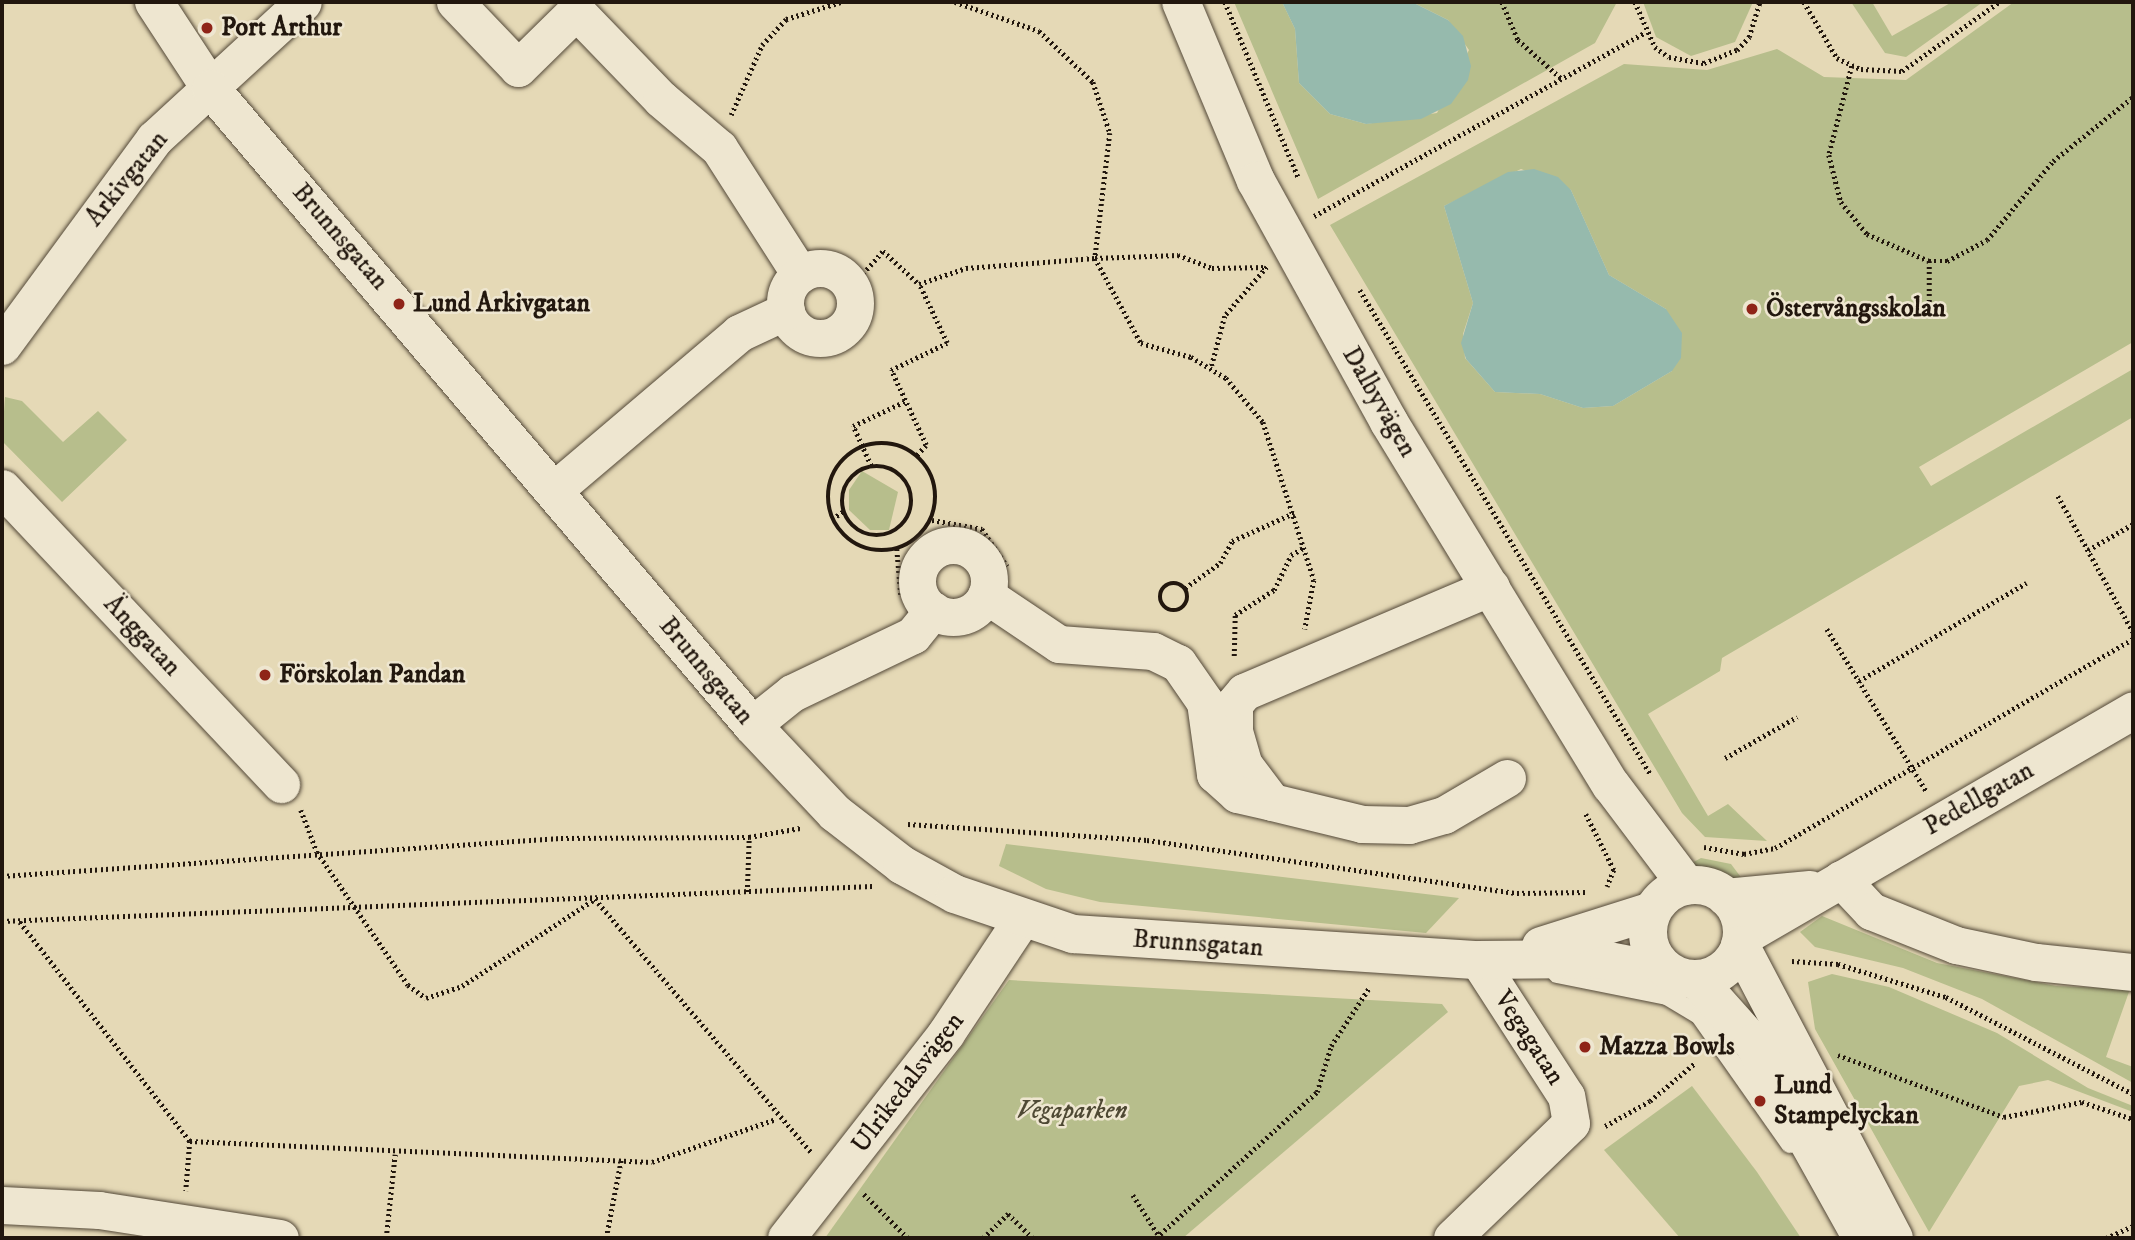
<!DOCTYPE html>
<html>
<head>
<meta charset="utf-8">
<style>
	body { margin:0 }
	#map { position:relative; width:2135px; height:1240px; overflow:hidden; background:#e5d9b6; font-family:"IM FELL DW Pica",serif }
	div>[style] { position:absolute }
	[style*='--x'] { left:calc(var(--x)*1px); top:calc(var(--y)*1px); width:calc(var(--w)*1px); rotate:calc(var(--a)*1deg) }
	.green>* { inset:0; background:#b7be8c }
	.water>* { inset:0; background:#96baad }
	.path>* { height:4.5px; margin-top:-2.25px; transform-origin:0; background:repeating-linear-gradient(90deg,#22170e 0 2px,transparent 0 5.5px) }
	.path>.ring { margin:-2.25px; padding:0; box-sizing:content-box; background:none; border:4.5px solid #22170e; border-radius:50% }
	.roads { filter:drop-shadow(0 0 2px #534838) drop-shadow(0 0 2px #534838) }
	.service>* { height:18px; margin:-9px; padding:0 9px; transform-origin:9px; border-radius:9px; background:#eee6d0 }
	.minor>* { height:37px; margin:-18.5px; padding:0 18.5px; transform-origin:18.5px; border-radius:18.5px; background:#eee6d0 }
	.minor>.ring { margin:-18.5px; padding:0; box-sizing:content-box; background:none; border:37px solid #eee6d0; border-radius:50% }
	.tertiary>* { height:38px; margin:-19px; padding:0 19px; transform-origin:19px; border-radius:19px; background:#eee6d0 }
	.tertiary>.ring { margin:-19px; padding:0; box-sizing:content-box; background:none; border:38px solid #eee6d0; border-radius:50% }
	.dots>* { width:19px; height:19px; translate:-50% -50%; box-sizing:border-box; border:4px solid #eee6d0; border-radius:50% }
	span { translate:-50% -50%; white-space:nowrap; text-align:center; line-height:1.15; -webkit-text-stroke:5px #eee6d0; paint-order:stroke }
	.poi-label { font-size:26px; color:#22170e; font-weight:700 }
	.left { translate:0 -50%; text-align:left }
	.street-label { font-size:26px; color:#22170e }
	.park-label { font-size:26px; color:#4f4934; font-style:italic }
	.frame { position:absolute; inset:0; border:4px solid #22170e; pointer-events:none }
</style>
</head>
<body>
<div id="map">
	<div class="green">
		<i style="clip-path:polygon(1234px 2px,1282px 2px,1295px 29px,1299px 83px,1330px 114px,1366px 124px,1437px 113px,1469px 50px,1448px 20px,1412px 2px,1617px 2px,1595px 43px,1318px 199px)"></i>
		<i style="clip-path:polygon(1643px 2px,1753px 2px,1735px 42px,1691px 56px,1656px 37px)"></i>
		<i style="clip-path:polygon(1851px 2px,1872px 2px,1892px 36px,1952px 2px,1983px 2px,1906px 57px,1885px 53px)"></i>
		<i style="clip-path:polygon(evenodd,2014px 2px,2133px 2px,2133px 342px,1919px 467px,1931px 486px,2133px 369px,2133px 417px,1722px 658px,1720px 671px,1648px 714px,1708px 816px,1728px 804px,1767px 841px,1705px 837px,1682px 813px,1330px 225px,1624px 64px,1707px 70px,1777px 49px,1824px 77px,1906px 80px,2014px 2px,1521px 169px,1571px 190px,1609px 275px,1666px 309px,1672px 371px,1613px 406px,1583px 408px,1540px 394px,1495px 392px,1465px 358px,1463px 334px,1473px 303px,1444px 206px,1521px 169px)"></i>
		<i style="clip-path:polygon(5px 397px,22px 401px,63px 442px,98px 411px,127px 440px,62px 502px,2px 441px)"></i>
		<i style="clip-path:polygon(862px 471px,898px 492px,889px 530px,870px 530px,849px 510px,849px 490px)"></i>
		<i style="clip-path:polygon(1006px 844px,1459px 898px,1426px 933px,1100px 902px,1046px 889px,999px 866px)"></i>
		<i style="clip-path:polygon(1701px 858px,1731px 864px,1746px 884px,1698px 873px,1690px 864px)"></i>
		<i style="clip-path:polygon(1822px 916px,1937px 963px,2056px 986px,2130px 989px,2106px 1057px,2133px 1067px,2133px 1083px,1982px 999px,1903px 968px,1815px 947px,1800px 932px)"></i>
		<i style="clip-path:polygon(1832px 974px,1889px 987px,1997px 1033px,2088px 1088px,2133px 1106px,2133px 1112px,2048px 1080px,2019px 1086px,1929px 1232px,1815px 1029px,1808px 982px)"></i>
		<i style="clip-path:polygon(1009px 980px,1442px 1004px,1448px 1012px,1183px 1238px,825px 1238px)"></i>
		<i style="clip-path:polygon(1692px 1086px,1757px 1172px,1801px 1238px,1680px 1238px,1604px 1150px)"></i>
	</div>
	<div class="water">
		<i style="clip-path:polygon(1282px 2px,1412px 2px,1448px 20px,1463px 36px,1471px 66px,1468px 80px,1451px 104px,1421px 119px,1366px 124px,1330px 114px,1299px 83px,1295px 29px)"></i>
		<i style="clip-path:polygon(1534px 169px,1558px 177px,1571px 190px,1609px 275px,1666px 309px,1682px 333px,1681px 358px,1672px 371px,1613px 406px,1583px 408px,1540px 394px,1495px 392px,1466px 359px,1461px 343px,1473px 303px,1444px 206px,1508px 172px)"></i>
	</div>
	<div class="path">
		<i style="--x:955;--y:2;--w:89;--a:19"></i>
		<i style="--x:1039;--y:31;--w:74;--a:43.4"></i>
		<i style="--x:1093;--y:82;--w:54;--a:71.6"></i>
		<i style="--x:1110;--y:133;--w:126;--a:96.8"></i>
		<i style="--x:1095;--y:258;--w:83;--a:-2.1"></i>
		<i style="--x:1178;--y:255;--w:36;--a:21"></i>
		<i style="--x:1212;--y:268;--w:55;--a:-1"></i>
		<i style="--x:1267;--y:267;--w:65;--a:130.6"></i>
		<i style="--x:1225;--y:316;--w:55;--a:104.8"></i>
		<i style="--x:1225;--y:2;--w:192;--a:67.3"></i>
		<i style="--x:1502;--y:2;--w:41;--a:67.2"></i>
		<i style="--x:1518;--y:40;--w:59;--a:41.6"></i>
		<i style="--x:1635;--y:2;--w:49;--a:66"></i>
		<i style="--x:1655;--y:47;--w:17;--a:36"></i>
		<i style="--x:1669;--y:57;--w:36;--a:10"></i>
		<i style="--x:1704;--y:63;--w:35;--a:-22"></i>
		<i style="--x:1737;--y:50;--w:18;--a:-47"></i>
		<i style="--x:1749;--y:37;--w:37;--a:-73"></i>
		<i style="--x:1804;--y:2;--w:65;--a:59.5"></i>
		<i style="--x:1837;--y:58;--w:26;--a:25"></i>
		<i style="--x:1861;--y:69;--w:41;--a:2.8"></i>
		<i style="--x:1902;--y:71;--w:119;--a:-35.4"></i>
		<i style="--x:1852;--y:66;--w:92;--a:104.5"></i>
		<i style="--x:1829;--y:155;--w:49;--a:75.7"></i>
		<i style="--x:1841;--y:202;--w:41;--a:50.9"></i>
		<i style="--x:1867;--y:234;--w:68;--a:23.5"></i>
		<i style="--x:1929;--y:261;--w:18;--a:0"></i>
		<i style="--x:1947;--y:261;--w:45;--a:-27.7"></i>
		<i style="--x:1987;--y:240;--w:103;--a:-50.1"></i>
		<i style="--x:2053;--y:161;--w:102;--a:-38.7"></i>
		<i style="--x:731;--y:115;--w:77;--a:-66.1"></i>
		<i style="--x:762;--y:45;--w:35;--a:-47"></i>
		<i style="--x:786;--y:19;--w:58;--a:-17.2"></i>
		<i style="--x:1314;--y:216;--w:377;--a:-29"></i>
		<i style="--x:852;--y:286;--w:47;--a:-48.5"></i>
		<i style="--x:883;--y:251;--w:49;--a:42.5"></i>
		<i style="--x:1360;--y:290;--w:566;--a:59.04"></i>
		<i style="--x:1929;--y:307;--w:46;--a:-90"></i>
		<i class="ring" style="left:828px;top:443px;width:103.5px;height:103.5px"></i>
		<i style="--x:917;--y:455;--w:13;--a:-48"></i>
		<i style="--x:926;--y:445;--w:83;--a:-115"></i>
		<i style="--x:891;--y:370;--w:62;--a:-25.7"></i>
		<i style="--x:947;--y:343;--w:65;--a:-115.4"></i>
		<i style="--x:919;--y:284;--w:50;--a:-18.8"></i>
		<i style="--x:966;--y:268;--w:129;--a:-4.4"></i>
		<i style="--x:1095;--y:258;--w:97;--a:61.6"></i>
		<i style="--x:1141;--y:343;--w:52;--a:15.6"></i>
		<i style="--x:1191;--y:357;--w:41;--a:31"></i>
		<i style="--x:1226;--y:378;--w:57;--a:49.9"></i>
		<i style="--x:1263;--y:422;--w:166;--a:72.1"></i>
		<i style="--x:1314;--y:580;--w:50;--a:100.4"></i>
		<i style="--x:871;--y:466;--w:44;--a:-114.2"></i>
		<i style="--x:853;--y:426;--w:59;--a:-25.3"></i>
		<i class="ring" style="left:842px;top:466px;width:65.5px;height:65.5px"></i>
		<i style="--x:2058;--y:496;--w:155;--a:61.1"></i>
		<i style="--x:832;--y:519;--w:14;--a:-34"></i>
		<i style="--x:932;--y:520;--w:51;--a:10.2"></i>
		<i style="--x:982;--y:529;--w:45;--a:56"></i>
		<i style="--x:897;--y:549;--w:46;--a:85"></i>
		<i style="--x:2088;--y:550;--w:52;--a:-30"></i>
		<i class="ring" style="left:1160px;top:583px;width:23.5px;height:23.5px"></i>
		<i style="--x:1185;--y:588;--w:43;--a:-35.5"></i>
		<i style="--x:1220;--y:563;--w:25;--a:-61"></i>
		<i style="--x:1232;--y:541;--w:68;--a:-24.3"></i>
		<i style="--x:1827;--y:629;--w:191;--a:58.5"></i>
		<i style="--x:1234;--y:656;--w:41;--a:-88.6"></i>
		<i style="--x:1235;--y:615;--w:46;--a:-32.7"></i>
		<i style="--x:1274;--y:590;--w:39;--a:-64"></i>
		<i style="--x:1291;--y:555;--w:16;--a:-30"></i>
		<i style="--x:1859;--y:681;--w:194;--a:-30.4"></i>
		<i style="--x:1725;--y:758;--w:83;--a:-29.7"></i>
		<i style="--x:301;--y:810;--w:45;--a:69.1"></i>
		<i style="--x:317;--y:852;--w:161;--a:55.6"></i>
		<i style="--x:408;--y:985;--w:22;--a:36"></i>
		<i style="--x:426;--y:998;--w:38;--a:-18"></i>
		<i style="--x:462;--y:986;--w:159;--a:-33.2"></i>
		<i style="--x:595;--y:899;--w:333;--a:49.5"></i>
		<i style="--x:1586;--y:814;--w:63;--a:63.4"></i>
		<i style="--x:1614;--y:870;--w:18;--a:112"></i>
		<i style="--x:908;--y:824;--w:240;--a:3.8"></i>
		<i style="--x:1147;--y:840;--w:374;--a:8.2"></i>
		<i style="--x:1517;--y:893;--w:68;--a:-0.8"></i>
		<i style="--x:1704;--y:847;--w:41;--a:9.9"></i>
		<i style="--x:1744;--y:854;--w:32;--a:-11"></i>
		<i style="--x:1775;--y:848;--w:415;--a:-30.3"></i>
		<i style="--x:2;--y:876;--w:560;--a:-3.89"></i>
		<i style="--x:561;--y:838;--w:188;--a:-0.3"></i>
		<i style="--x:749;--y:837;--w:52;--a:-10"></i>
		<i style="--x:747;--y:892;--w:55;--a:-87.9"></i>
		<i style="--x:2;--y:921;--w:871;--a:-2.3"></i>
		<i style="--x:20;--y:922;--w:277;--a:52.2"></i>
		<i style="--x:190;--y:1141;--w:50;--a:94.6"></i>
		<i style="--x:1792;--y:961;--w:46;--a:3.7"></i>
		<i style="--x:1838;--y:964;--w:113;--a:17"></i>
		<i style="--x:1946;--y:997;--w:211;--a:27.4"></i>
		<i style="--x:1838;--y:1055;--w:177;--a:20.5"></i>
		<i style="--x:2004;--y:1117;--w:79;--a:-10.9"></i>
		<i style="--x:2082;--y:1102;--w:54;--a:18.4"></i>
		<i style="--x:1605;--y:1126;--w:51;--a:-29.1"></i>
		<i style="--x:1650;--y:1101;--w:59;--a:-40.2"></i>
		<i style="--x:190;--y:1141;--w:462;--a:2.6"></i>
		<i style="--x:652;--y:1162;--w:131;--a:-19.1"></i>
		<i style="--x:864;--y:1194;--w:62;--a:45"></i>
		<i style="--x:1133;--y:1195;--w:49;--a:57.6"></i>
		<i style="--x:386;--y:1238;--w:84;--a:-83.9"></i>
		<i style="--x:606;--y:1238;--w:79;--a:-79.1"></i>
		<i style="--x:983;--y:1238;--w:35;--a:-44"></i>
		<i style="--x:1008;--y:1214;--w:35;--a:44"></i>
		<i style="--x:1156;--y:1238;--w:217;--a:-42.2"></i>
		<i style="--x:1317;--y:1092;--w:48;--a:-73.1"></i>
		<i style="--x:1331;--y:1046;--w:69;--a:-56.8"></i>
		<i style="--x:2106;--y:1238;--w:30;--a:-24"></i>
	</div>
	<div class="roads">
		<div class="service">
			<i style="--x:1557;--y:974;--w:112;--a:11.3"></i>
			<i style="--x:1667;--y:996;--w:37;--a:31"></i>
			<i style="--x:1699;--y:1015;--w:158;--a:54.8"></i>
		</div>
		<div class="minor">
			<i style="--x:455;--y:2;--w:91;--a:46.3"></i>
			<i style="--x:518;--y:68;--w:81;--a:-44.5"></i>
			<i style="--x:576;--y:11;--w:122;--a:46"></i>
			<i style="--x:661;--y:99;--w:76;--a:40.2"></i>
			<i style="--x:719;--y:148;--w:150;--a:57.3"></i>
			<i class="ring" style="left:785px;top:268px;width:33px;height:33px"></i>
			<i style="--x:2;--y:346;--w:257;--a:-53.7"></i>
			<i style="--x:154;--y:139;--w:202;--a:-42.6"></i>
			<i style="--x:2;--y:488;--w:407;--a:46.7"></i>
			<i style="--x:553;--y:491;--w:244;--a:-40.3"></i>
			<i style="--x:739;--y:333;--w:52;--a:-25.1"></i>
			<i class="ring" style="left:917px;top:545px;width:35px;height:35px"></i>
			<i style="--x:1491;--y:587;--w:268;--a:157"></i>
			<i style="--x:1244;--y:692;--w:16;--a:130"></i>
			<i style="--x:1234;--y:704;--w:27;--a:90"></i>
			<i style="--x:1234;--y:731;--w:35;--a:74"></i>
			<i style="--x:1244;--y:765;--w:46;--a:52.9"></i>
			<i style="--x:1272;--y:802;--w:93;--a:13.7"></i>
			<i style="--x:1362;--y:824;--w:47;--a:1.2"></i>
			<i style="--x:1409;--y:825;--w:36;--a:-16"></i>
			<i style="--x:1444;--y:815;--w:73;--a:-30.4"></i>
			<i style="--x:986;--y:595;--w:88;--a:33.9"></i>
			<i style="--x:1059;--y:644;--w:94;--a:4.3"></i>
			<i style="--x:1153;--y:651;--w:28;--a:26"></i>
			<i style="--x:1178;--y:663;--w:47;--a:55.3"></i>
			<i style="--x:1205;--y:702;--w:73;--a:82.1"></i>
			<i style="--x:1215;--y:774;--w:30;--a:42"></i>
			<i style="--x:1237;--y:794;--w:36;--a:13"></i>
			<i style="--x:752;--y:725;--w:51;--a:-38.7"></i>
			<i style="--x:792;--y:693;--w:134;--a:-25.6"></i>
			<i style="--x:913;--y:635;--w:32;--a:-51"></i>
			<i style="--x:1841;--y:879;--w:44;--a:46.8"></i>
			<i style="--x:1871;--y:911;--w:92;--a:21.8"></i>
			<i style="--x:1956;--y:945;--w:82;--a:12"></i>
			<i style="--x:2036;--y:962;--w:98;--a:5.9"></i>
			<i style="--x:1725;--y:897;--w:85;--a:-5.4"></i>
			<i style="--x:1742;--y:937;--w:452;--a:-30.1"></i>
			<i style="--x:2;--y:1205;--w:97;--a:3"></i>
			<i style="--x:99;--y:1210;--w:183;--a:8.8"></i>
			<i style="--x:786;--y:1238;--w:260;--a:-52"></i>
			<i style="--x:946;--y:1033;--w:136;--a:-56.4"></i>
			<i style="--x:1452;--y:1238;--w:165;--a:-44"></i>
			<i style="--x:1571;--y:1123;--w:27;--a:-100"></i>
			<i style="--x:1566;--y:1096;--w:162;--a:-122.9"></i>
		</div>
		<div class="tertiary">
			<i style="--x:154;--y:2;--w:104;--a:56.8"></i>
			<i style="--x:211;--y:89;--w:835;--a:49.61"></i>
			<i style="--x:752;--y:725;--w:121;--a:46.7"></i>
			<i style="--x:835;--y:813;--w:85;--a:37.8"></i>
			<i style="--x:902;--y:865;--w:60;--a:28.7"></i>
			<i style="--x:955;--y:894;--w:125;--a:18.7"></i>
			<i style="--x:1073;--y:934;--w:406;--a:3.7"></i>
			<i style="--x:1478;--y:960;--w:120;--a:-0.5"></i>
			<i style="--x:1598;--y:959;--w:74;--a:10.9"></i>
			<i style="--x:1181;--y:2;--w:194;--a:67.3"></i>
			<i style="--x:1256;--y:181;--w:275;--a:61.1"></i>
			<i style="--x:1389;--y:422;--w:426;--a:58.6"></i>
			<i style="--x:1611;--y:785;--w:126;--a:53"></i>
			<i class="ring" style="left:1648px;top:885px;width:56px;height:56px"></i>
			<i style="--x:1740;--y:945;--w:331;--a:62.3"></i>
			<i style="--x:1541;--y:946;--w:116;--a:-17.5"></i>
			<i style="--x:1696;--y:979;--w:86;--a:48.3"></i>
			<i style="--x:1753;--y:1043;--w:223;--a:60.8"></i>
		</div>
	</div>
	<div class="dots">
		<i style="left:207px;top:28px;background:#8f2418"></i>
		<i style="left:399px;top:304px;background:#8f2418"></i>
		<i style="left:1752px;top:309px;background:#8f2418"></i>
		<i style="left:265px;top:675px;background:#8f2418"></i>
		<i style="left:1585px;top:1047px;background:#8f2418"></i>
		<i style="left:1760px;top:1101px;background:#8f2418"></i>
	</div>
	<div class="poi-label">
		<span class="left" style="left:221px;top:28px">Port Arthur</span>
		<span class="left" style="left:413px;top:304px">Lund Arkivgatan</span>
		<span class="left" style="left:1766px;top:309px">Östervångsskolan</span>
		<span class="left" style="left:279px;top:675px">Förskolan Pandan</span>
		<span class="left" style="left:1599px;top:1047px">Mazza Bowls</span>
		<span class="left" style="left:1774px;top:1101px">Lund<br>Stampelyckan</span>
	</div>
	<div class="street-label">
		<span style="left:127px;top:179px;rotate:-51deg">Arkivgatan</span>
		<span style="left:340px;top:237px;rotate:49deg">Brunnsgatan</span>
		<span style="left:1379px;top:402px;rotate:60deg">Dalbyvägen</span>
		<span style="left:142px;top:636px;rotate:47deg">Änggatan</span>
		<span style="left:706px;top:671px;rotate:50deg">Brunnsgatan</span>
		<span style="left:1979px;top:799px;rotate:-30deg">Pedellgatan</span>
		<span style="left:1198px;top:944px;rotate:4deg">Brunnsgatan</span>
		<span style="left:1529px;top:1038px;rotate:57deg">Vegagatan</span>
		<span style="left:908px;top:1083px;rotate:-53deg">Ulrikedalsvägen</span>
	</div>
	<div class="park-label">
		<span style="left:1072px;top:1111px">Vegaparken</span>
	</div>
	<div class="frame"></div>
</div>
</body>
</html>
